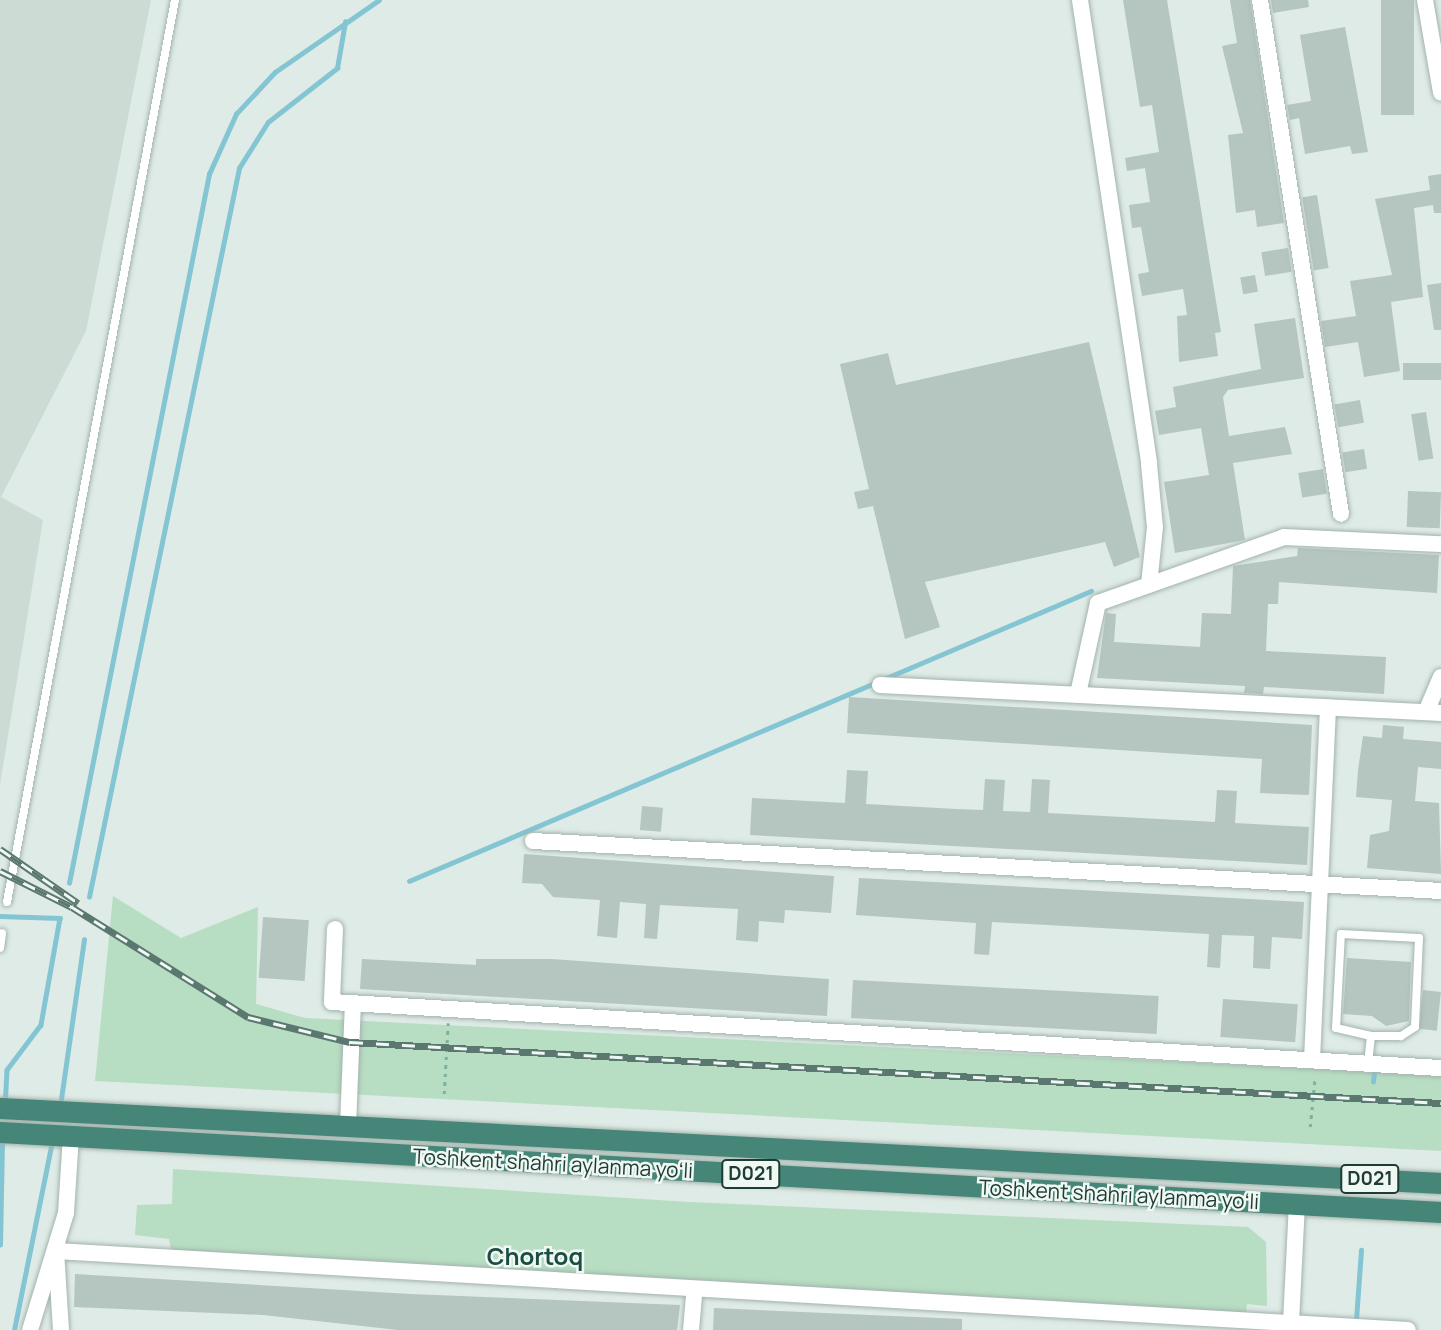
<!DOCTYPE html>
<html>
<head>
<meta charset="utf-8">
<style>
	body { margin:0 }
	#map { position:relative; width:1441px; height:1330px; overflow:hidden; background:#dfebe6; font-family:Manrope,sans-serif }
	div>[style] { position:absolute }
	[style*='--x'] { left:calc(var(--x)*1px); top:calc(var(--y)*1px); width:calc(var(--w)*1px); rotate:calc(var(--a)*1deg) }
	.built>* { inset:0; background:#cddbd5 }
	.green>* { inset:0; background:#b7ddc2 }
	.stream>* { height:4.5px; margin:-2.25px; padding:0 2.25px; transform-origin:2.25px; border-radius:2.25px; background:#84c5d3 }
	.building>* { inset:0; background:#b4c6bf; transform-origin:0 0 }
	.path>* { height:2.5px; margin-top:-1.25px; transform-origin:0; background:repeating-linear-gradient(90deg,#7eb0a1 0 3.5px,transparent 0 8.5px) }
	.roads { filter:drop-shadow(0 0 2px #a2b3ad) drop-shadow(0 0 2px #a2b3ad) }
	.service>* { height:8px; margin:-4px; padding:0 4px; transform-origin:4px; border-radius:4px; background:#fff }
	.minor>* { height:16px; margin:-8px; padding:0 8px; transform-origin:8px; border-radius:8px; background:#fff }
	.trunk>* { height:21px; margin:-10.5px; padding:0 10.5px; transform-origin:10.5px; border-radius:10.5px; background:#468678 }
	.rail>* { height:7px; margin-top:-3.5px; transform-origin:0; background:repeating-linear-gradient(90deg,#f0f8f4 0 13px,#5a7770 0 26px); box-sizing:border-box; border-block:2px solid #5a7770 }
	span { translate:-50% -50%; white-space:nowrap; text-align:center; line-height:1.15; -webkit-text-stroke:5px #f0f8f4; paint-order:stroke }
	.shield-label span { padding:2px 5px; background:#f0f8f4; border:2px solid; border-radius:5px; -webkit-text-stroke-width:0 }
	.shield-label { font-size:19px; color:#1f3c34; font-weight:700 }
	.street-label { font-size:21px; color:#1f3c34 }
	.quarter-label { font-size:24px; color:#1b4e43; font-weight:700 }
</style>
</head>
<body>
<div id="map">
	<div class="built">
		<i style="clip-path:polygon(0 0,151px 0,86px 331px,1px 497px,43px 520px,0 785px)"></i>
	</div>
	<div class="green">
		<i style="clip-path:polygon(113px 896px,181px 938px,258px 907px,256px 1004px,305px 1018px,1441px 1075px,1441px 1151px,95px 1081px)"></i>
		<i style="clip-path:polygon(173px 1169px,689px 1202px,1248px 1227px,1266px 1242px,1267px 1306px,1247px 1304px,1246px 1314px,172px 1257px,169px 1239px,135px 1235px,137px 1205px,172px 1204px)"></i>
	</div>
	<div class="stream">
		<i style="--x:409;--y:881;--w:741;--a:-23.04"></i>
		<i style="--x:69;--y:883;--w:723;--a:-78.83"></i>
		<i style="--x:209;--y:174;--w:66;--a:-65.8"></i>
		<i style="--x:236;--y:114;--w:57;--a:-47.1"></i>
		<i style="--x:275;--y:72;--w:126;--a:-34.7"></i>
		<i style="--x:89;--y:897;--w:744;--a:-78.37"></i>
		<i style="--x:239;--y:168;--w:54;--a:-57.8"></i>
		<i style="--x:268;--y:122;--w:88;--a:-38"></i>
		<i style="--x:337;--y:68;--w:47;--a:-80.1"></i>
		<i style="--x:0;--y:916;--w:60;--a:1.9"></i>
		<i style="--x:60;--y:918;--w:109;--a:100.1"></i>
		<i style="--x:41;--y:1025;--w:56;--a:127.1"></i>
		<i style="--x:7;--y:1070;--w:33;--a:93"></i>
		<i style="--x:1373;--y:1082;--w:9;--a:-84"></i>
		<i style="--x:60;--y:1106;--w:168;--a:-81.8"></i>
		<i style="--x:0;--y:1245;--w:105;--a:-88.9"></i>
		<i style="--x:1356;--y:1320;--w:70;--a:-85.9"></i>
		<i style="--x:14;--y:1330;--w:192;--a:-78.6"></i>
	</div>
	<div class="building">
		<i style="clip-path:polygon(1123px 0,1167px 0,1221px 332px,1215px 333px,1218px 356px,1179px 362px,1177px 316px,1187px 315px,1183px 289px,1142px 296px,1138px 274px,1149px 272px,1141px 227px,1132px 228px,1129px 205px,1150px 202px,1145px 168px,1127px 171px,1125px 158px,1159px 152px,1152px 105px,1140px 107px)"></i>
		<i style="clip-path:polygon(1230px 0,1250px 0,1284px 223px,1257px 227px,1255px 210px,1236px 213px,1228px 135px,1243px 133px,1222px 46px,1237px 43px)"></i>
		<i style="clip-path:polygon(1271px 0,1308px 0,1309px 7px,1273px 13px)"></i>
		<i style="left:1381px;top:0;width:33px;height:115px"></i>
		<i style="clip-path:polygon(1345px 27px,1368px 152px,1352px 154px,1350px 146px,1305px 154px,1299px 118px,1290px 120px,1287px 105px,1311px 101px,1300px 35px)"></i>
		<i style="clip-path:polygon(1441px 174px,1441px 213px,1434px 213px,1433px 205px,1414px 208px,1423px 297px,1391px 302px,1400px 371px,1364px 377px,1358px 342px,1325px 347px,1321px 321px,1356px 316px,1350px 281px,1392px 275px,1375px 199px,1430px 190px,1428px 176px)"></i>
		<i style="left:1317px;top:195px;width:74px;height:15px;rotate:81deg"></i>
		<i style="left:1288px;top:248px;width:24px;height:27px;rotate:81deg"></i>
		<i style="left:1255px;top:275px;width:17px;height:15px;rotate:80deg"></i>
		<i style="clip-path:polygon(1441px 283px,1441px 330px,1434px 330px,1427px 285px)"></i>
		<i style="clip-path:polygon(1295px 318px,1304px 378px,1228px 390px,1223px 397px,1229px 436px,1285px 427px,1292px 454px,1233px 463px,1245px 540px,1175px 553px,1164px 482px,1209px 475px,1201px 428px,1159px 435px,1155px 411px,1176px 407px,1173px 387px,1261px 369px,1254px 324px)"></i>
		<i style="clip-path:polygon(1089px 342px,1140px 557px,1114px 567px,1105px 542px,925px 582px,940px 627px,905px 639px,873px 506px,858px 509px,854px 492px,869px 489px,840px 364px,888px 353px,896px 385px)"></i>
		<i style="left:1441px;top:363px;width:17px;height:38px;rotate:90deg"></i>
		<i style="left:1360px;top:400px;width:23px;height:26px;rotate:80deg"></i>
		<i style="left:1426px;top:412px;width:47px;height:15px;rotate:81deg"></i>
		<i style="left:1364px;top:449px;width:20px;height:22px;rotate:81deg"></i>
		<i style="left:1323px;top:469px;width:25px;height:25px;rotate:81deg"></i>
		<i style="left:1408px;top:491px;width:33px;height:36px;rotate:2deg"></i>
		<i style="clip-path:polygon(1298px 548px,1439px 555px,1437px 593px,1279px 582px,1278px 604px,1268px 604px,1266px 651px,1386px 657px,1384px 694px,1264px 687px,1263px 694px,1244px 693px,1245px 686px,1097px 678px,1106px 613px,1116px 614px,1114px 642px,1200px 647px,1202px 613px,1231px 614px,1233px 566px,1297px 556px)"></i>
		<i style="clip-path:polygon(849px 697px,1312px 725px,1309px 795px,1260px 793px,1262px 759px,847px 733px)"></i>
		<i style="clip-path:polygon(1383px 725px,1404px 727px,1403px 739px,1441px 742px,1441px 769px,1418px 767px,1415px 801px,1439px 803px,1441px 874px,1367px 868px,1370px 835px,1389px 831px,1392px 800px,1356px 797px,1358px 770px,1363px 736px,1382px 738px)"></i>
		<i style="clip-path:polygon(847px 770px,868px 771px,866px 804px,956px 809px,983px 810px,985px 779px,1005px 780px,1003px 811px,1030px 812px,1032px 779px,1050px 780px,1048px 813px,1215px 822px,1217px 790px,1237px 791px,1235px 823px,1309px 827px,1307px 865px,750px 835px,752px 798px,845px 803px)"></i>
		<i style="left:642px;top:806px;width:21px;height:24px;rotate:5deg"></i>
		<i style="clip-path:polygon(524px 854px,834px 876px,831px 913px,785px 910px,784px 923px,759px 921px,758px 942px,736px 940px,738px 909px,660px 905px,657px 939px,644px 938px,646px 904px,620px 902px,617px 938px,597px 936px,600px 900px,553px 897px,542px 884px,522px 883px)"></i>
		<i style="clip-path:polygon(859px 878px,1304px 902px,1302px 939px,1272px 937px,1270px 969px,1253px 968px,1254px 936px,1222px 935px,1220px 968px,1207px 967px,1209px 934px,992px 922px,989px 955px,974px 954px,976px 923px,856px 915px)"></i>
		<i style="left:263px;top:917px;width:46px;height:61px;rotate:4deg"></i>
		<i style="clip-path:polygon(1347px 958px,1411px 962px,1409px 1021px,1386px 1026px,1372px 1016px,1343px 1014px)"></i>
		<i style="clip-path:polygon(362px 959px,476px 965px,476px 959px,552px 959px,829px 979px,827px 1016px,360px 989px)"></i>
		<i style="left:853px;top:980px;width:306px;height:38px;rotate:3deg"></i>
		<i style="left:1423px;top:990px;width:18px;height:39px;rotate:6deg"></i>
		<i style="left:1223px;top:999px;width:75px;height:38px;rotate:4deg"></i>
		<i style="clip-path:polygon(75px 1274px,410px 1294px,680px 1305px,677px 1330px,398px 1330px,263px 1315px,74px 1307px)"></i>
		<i style="clip-path:polygon(714px 1308px,962px 1319px,962px 1330px,713px 1330px)"></i>
	</div>
	<div class="path">
		<i style="--x:444;--y:1094;--w:71;--a:-86.8"></i>
		<i style="--x:1310;--y:1127;--w:50;--a:-84.3"></i>
	</div>
	<div class="roads">
		<div class="service">
			<i style="--x:7;--y:902;--w:918;--a:-79.45"></i>
			<i style="--x:0;--y:948;--w:15;--a:-82"></i>
			<i style="--x:1368;--y:1064;--w:28;--a:-84"></i>
			<i style="--x:1371;--y:1036;--w:36;--a:-167"></i>
			<i style="--x:1336;--y:1028;--w:94;--a:-87"></i>
			<i style="--x:1341;--y:934;--w:78;--a:2.9"></i>
			<i style="--x:1419;--y:938;--w:89;--a:92.6"></i>
			<i style="--x:1415;--y:1027;--w:17;--a:147"></i>
			<i style="--x:1401;--y:1036;--w:30;--a:180"></i>
		</div>
		<div class="minor">
			<i style="--x:1080;--y:0;--w:469;--a:81.5"></i>
			<i style="--x:1149;--y:464;--w:63;--a:84.6"></i>
			<i style="--x:1155;--y:527;--w:58;--a:95.9"></i>
			<i style="--x:1260;--y:0;--w:520;--a:81.04"></i>
			<i style="--x:1425;--y:0;--w:94;--a:80.2"></i>
			<i style="--x:880;--y:685;--w:562;--a:2.86"></i>
			<i style="--x:1078;--y:694;--w:93;--a:-77.6"></i>
			<i style="--x:1098;--y:603;--w:197;--a:-19.5"></i>
			<i style="--x:1284;--y:537;--w:157;--a:2.6"></i>
			<i style="--x:1426;--y:712;--w:38;--a:-67"></i>
			<i style="--x:533;--y:841;--w:909;--a:3.15"></i>
			<i style="--x:335;--y:929;--w:73;--a:92.4"></i>
			<i style="--x:332;--y:1002;--w:1111;--a:3.41"></i>
			<i style="--x:1312;--y:1060;--w:353;--a:-87.4"></i>
			<i style="--x:348;--y:1126;--w:123;--a:-87.7"></i>
			<i style="--x:1291;--y:1322;--w:118;--a:-87.1"></i>
			<i style="--x:30;--y:1330;--w:122;--a:-72.9"></i>
			<i style="--x:66;--y:1213;--w:77;--a:-86.3"></i>
			<i style="--x:61;--y:1330;--w:79;--a:-93.6"></i>
			<i style="--x:56;--y:1251;--w:1354;--a:3.34"></i>
			<i style="--x:691;--y:1330;--w:38;--a:-85"></i>
		</div>
		<div class="trunk">
			<i style="--x:0;--y:1108;--w:1443;--a:2.98"></i>
			<i style="--x:0;--y:1132;--w:1443;--a:3.18"></i>
		</div>
	</div>
	<div class="rail">
		<i style="--x:0;--y:849;--w:95;--a:34.7"></i>
		<i style="--x:0;--y:871;--w:80;--a:26.6"></i>
		<i style="--x:72;--y:907;--w:208;--a:32"></i>
		<i style="--x:248;--y:1017;--w:105;--a:13.8"></i>
		<i style="--x:350;--y:1042;--w:1093;--a:3.2"></i>
	</div>
	<div class="shield-label">
		<span style="left:751px;top:1174px">D021</span>
		<span style="left:1370px;top:1179px">D021</span>
	</div>
	<div class="street-label">
		<span style="left:553px;top:1163px;rotate:3deg">Toshkent shahri aylanma yoʻli</span>
		<span style="left:1119px;top:1194px;rotate:3deg">Toshkent shahri aylanma yoʻli</span>
	</div>
	<div class="quarter-label">
		<span style="left:535px;top:1256px">Chortoq</span>
	</div>
</div>
</body>
</html>
